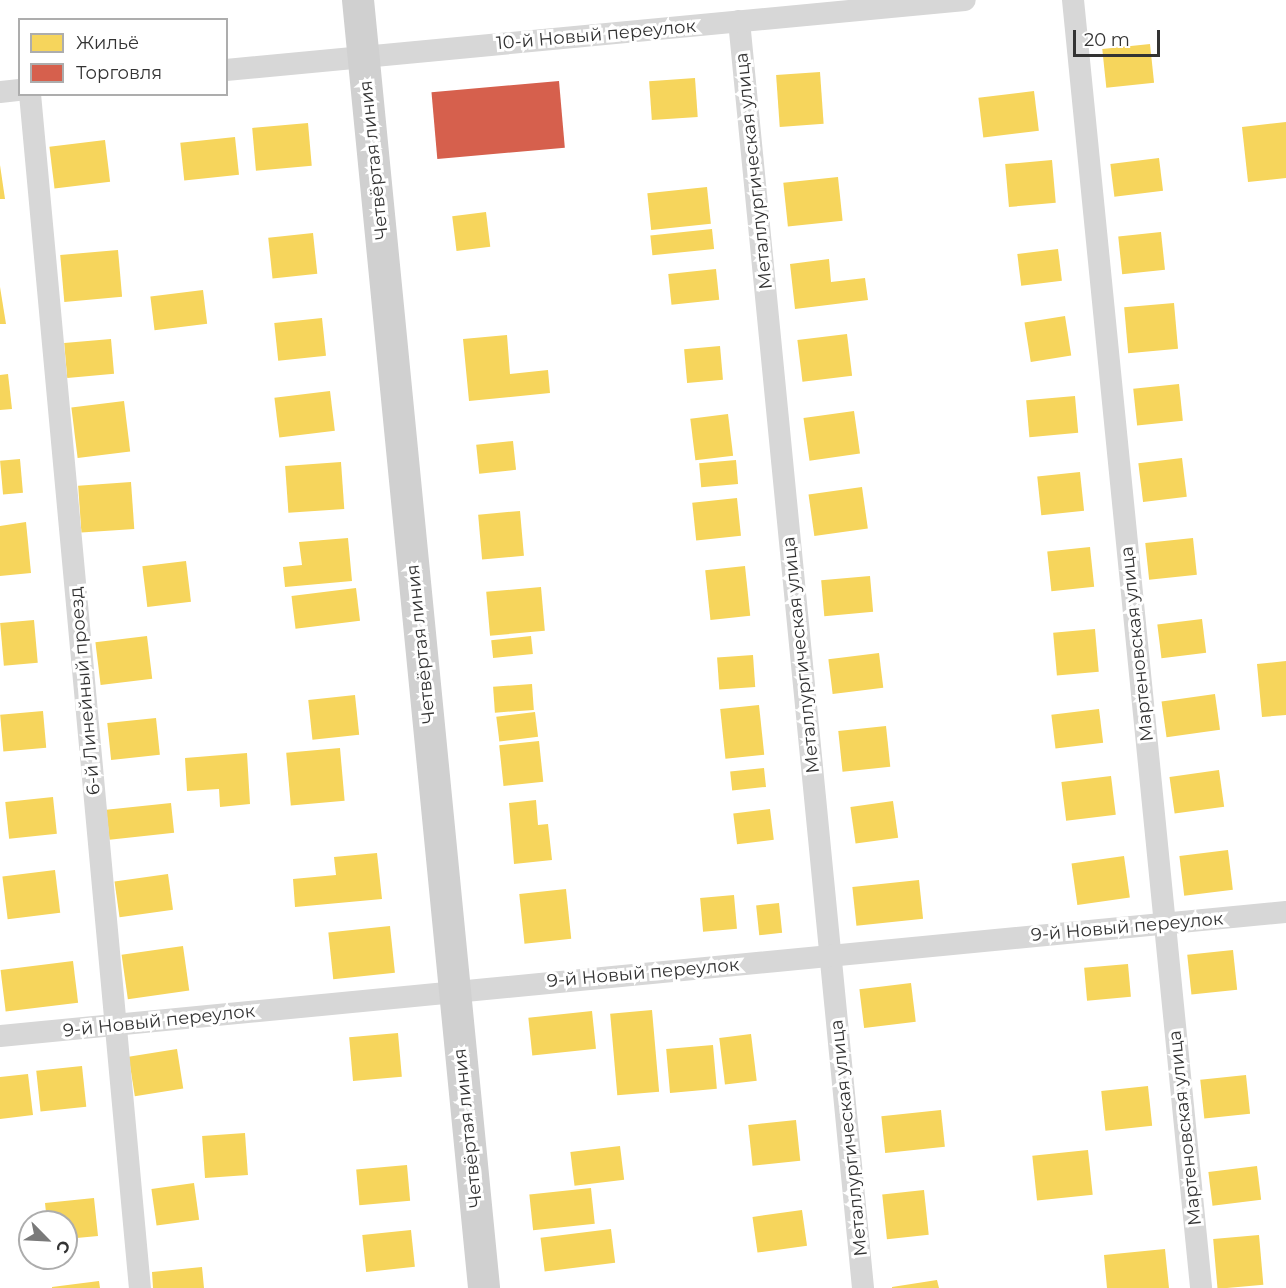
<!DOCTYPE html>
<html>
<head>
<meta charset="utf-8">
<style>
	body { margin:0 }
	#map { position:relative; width:1286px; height:1288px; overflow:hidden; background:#fff; font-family:Montserrat,sans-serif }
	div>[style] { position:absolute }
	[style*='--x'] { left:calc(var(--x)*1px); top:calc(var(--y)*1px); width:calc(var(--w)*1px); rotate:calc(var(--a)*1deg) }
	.homes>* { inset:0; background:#f6d55c; transform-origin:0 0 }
	.shops>* { inset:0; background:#d6604d; transform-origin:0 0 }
	.street>* { height:22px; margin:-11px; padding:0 11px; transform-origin:11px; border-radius:11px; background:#d7d7d7 }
	.secondary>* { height:32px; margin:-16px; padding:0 16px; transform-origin:16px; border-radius:16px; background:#d0d0d0 }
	span { translate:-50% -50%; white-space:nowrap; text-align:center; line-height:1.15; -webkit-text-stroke:6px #fff; paint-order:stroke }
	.street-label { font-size:18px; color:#333 }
	.legend { position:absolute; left:18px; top:18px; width:210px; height:78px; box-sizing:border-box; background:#fff; border:2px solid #adadad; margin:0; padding:8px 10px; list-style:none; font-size:18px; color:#333 }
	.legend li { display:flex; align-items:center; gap:12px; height:30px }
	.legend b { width:30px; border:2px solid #adadad }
	.north { position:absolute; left:18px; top:1210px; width:60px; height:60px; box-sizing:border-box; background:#fff; border:2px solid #adadad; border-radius:50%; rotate:114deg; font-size:16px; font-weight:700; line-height:24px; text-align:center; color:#333 }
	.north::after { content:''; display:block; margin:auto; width:21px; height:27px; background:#7a7a7a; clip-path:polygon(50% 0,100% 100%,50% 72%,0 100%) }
	.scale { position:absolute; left:1073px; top:30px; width:87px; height:27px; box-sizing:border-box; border:3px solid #333; border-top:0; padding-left:8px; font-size:18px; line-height:21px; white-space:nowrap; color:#333; -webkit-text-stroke:4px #fff; paint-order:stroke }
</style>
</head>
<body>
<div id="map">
	<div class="homes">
		<i style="left:1150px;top:44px;width:39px;height:48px;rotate:84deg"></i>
		<i style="left:820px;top:72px;width:52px;height:44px;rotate:86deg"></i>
		<i style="left:695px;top:78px;width:39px;height:46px;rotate:86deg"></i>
		<i style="left:1034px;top:91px;width:40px;height:56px;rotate:83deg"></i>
		<i style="clip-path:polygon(1286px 122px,1286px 178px,1248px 182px,1242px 127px)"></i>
		<i style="left:308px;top:123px;width:43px;height:56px;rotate:85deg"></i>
		<i style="left:235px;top:137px;width:38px;height:55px;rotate:84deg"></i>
		<i style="left:105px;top:140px;width:42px;height:56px;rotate:83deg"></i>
		<i style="left:1159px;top:158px;width:33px;height:49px;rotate:83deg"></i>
		<i style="left:1052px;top:160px;width:43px;height:47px;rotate:85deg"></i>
		<i style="clip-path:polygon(0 165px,5px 199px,0 199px)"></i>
		<i style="left:838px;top:177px;width:44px;height:55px;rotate:84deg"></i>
		<i style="left:707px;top:187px;width:37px;height:60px;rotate:84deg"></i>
		<i style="left:486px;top:212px;width:35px;height:34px;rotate:83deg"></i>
		<i style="left:712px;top:229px;width:20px;height:62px;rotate:84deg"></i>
		<i style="left:1161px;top:232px;width:38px;height:43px;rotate:84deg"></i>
		<i style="left:313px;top:233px;width:41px;height:45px;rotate:84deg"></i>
		<i style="left:1058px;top:249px;width:32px;height:41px;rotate:83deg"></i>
		<i style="left:118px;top:250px;width:47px;height:58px;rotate:85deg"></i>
		<i style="clip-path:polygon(829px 259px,831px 282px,865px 278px,868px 300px,795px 309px,790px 264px)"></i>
		<i style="left:716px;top:269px;width:31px;height:48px;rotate:84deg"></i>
		<i style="clip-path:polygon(0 287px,6px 324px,0 324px)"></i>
		<i style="left:203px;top:290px;width:34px;height:53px;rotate:83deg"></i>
		<i style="left:1174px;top:303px;width:46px;height:50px;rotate:85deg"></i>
		<i style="left:1065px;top:316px;width:40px;height:41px;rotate:81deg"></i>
		<i style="left:322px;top:318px;width:38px;height:48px;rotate:84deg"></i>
		<i style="left:847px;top:334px;width:42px;height:50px;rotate:83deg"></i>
		<i style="clip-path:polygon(507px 335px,510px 374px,548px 370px,550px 393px,469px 401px,463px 339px)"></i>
		<i style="left:111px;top:339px;width:35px;height:47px;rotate:85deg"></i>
		<i style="left:720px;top:346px;width:34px;height:36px;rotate:85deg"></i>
		<i style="clip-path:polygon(8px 374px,12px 409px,0 410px,0 375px)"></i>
		<i style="left:1179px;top:384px;width:37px;height:46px;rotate:84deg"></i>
		<i style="left:330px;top:391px;width:40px;height:56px;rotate:83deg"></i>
		<i style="left:1075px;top:396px;width:37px;height:49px;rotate:85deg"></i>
		<i style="left:124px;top:401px;width:51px;height:53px;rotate:83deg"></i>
		<i style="left:854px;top:411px;width:43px;height:51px;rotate:82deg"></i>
		<i style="left:728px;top:414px;width:42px;height:38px;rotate:83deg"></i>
		<i style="left:513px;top:441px;width:29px;height:37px;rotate:84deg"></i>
		<i style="left:1182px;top:458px;width:39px;height:44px;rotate:83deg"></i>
		<i style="left:20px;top:459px;width:34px;height:20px;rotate:85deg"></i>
		<i style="left:736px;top:460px;width:24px;height:37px;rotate:85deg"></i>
		<i style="left:341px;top:462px;width:47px;height:56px;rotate:86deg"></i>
		<i style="left:1080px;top:472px;width:39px;height:43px;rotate:84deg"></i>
		<i style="left:131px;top:482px;width:47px;height:53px;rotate:86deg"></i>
		<i style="left:862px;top:487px;width:42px;height:54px;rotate:82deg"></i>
		<i style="left:737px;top:498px;width:38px;height:45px;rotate:84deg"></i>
		<i style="left:520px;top:511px;width:45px;height:42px;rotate:85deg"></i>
		<i style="clip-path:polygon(26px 522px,31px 573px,0 576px,0 526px)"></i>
		<i style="clip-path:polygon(348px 538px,352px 581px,285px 587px,283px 567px,302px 565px,299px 542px)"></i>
		<i style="left:1193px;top:538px;width:37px;height:48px;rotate:84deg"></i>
		<i style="left:1090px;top:547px;width:40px;height:43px;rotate:84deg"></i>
		<i style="left:186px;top:561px;width:41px;height:44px;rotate:83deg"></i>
		<i style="left:745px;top:566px;width:50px;height:40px;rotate:84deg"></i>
		<i style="left:870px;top:576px;width:36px;height:49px;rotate:85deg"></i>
		<i style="left:541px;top:587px;width:44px;height:55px;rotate:85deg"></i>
		<i style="left:356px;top:588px;width:33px;height:65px;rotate:83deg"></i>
		<i style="left:1202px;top:619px;width:34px;height:45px;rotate:83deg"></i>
		<i style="left:34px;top:620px;width:43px;height:34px;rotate:85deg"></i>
		<i style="left:1095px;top:629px;width:43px;height:42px;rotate:85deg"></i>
		<i style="left:147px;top:636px;width:43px;height:52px;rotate:83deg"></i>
		<i style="left:531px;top:636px;width:18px;height:40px;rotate:84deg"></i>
		<i style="left:879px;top:653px;width:35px;height:51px;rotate:83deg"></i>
		<i style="left:753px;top:655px;width:32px;height:36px;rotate:86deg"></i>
		<i style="clip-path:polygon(1286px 661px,1286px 715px,1262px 717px,1257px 664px)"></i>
		<i style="left:532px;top:684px;width:26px;height:39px;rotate:86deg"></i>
		<i style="left:1215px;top:694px;width:36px;height:54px;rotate:82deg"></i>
		<i style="left:355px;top:695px;width:40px;height:47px;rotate:84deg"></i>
		<i style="left:759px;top:705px;width:50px;height:39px;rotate:84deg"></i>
		<i style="left:1099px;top:709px;width:34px;height:48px;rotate:83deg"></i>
		<i style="left:43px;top:711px;width:37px;height:43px;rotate:85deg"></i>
		<i style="left:535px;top:712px;width:25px;height:39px;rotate:83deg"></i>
		<i style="left:156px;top:718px;width:37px;height:49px;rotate:84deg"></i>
		<i style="left:886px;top:726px;width:41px;height:48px;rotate:84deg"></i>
		<i style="left:539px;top:741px;width:41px;height:40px;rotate:84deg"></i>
		<i style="left:340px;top:748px;width:53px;height:54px;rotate:85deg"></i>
		<i style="clip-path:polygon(247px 753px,250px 804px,220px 807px,219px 789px,187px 791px,185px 758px)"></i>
		<i style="left:764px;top:768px;width:19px;height:34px;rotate:84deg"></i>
		<i style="left:1219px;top:770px;width:37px;height:50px;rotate:82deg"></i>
		<i style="left:1111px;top:776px;width:39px;height:50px;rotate:83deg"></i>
		<i style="left:53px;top:797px;width:37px;height:48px;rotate:84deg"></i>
		<i style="clip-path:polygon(536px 800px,538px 825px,548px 824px,552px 860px,514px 864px,509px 803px)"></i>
		<i style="left:893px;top:801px;width:37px;height:43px;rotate:82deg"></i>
		<i style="left:171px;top:803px;width:30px;height:65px;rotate:84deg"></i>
		<i style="left:770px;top:809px;width:31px;height:37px;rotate:83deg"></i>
		<i style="left:1228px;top:850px;width:40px;height:49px;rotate:83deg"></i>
		<i style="clip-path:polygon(377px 853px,382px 899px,295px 907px,293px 879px,336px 875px,334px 857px)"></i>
		<i style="left:1124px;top:856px;width:42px;height:53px;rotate:82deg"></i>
		<i style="left:55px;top:870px;width:43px;height:53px;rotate:83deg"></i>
		<i style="left:168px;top:874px;width:36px;height:54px;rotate:82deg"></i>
		<i style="left:919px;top:880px;width:39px;height:67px;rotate:84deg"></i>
		<i style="left:566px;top:889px;width:50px;height:47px;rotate:84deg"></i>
		<i style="left:734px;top:895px;width:34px;height:34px;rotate:85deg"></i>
		<i style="left:779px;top:903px;width:30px;height:23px;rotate:84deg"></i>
		<i style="left:390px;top:926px;width:47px;height:62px;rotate:84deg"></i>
		<i style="left:183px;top:946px;width:45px;height:62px;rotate:82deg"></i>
		<i style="left:1233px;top:950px;width:40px;height:46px;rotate:84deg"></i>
		<i style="left:73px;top:961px;width:42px;height:73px;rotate:83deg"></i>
		<i style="left:1128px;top:964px;width:33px;height:44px;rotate:85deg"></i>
		<i style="left:911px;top:983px;width:39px;height:52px;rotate:83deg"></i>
		<i style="left:652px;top:1010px;width:82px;height:42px;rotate:85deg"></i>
		<i style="left:592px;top:1011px;width:38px;height:64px;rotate:84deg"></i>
		<i style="left:398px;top:1033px;width:44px;height:49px;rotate:85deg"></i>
		<i style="left:751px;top:1034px;width:47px;height:32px;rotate:83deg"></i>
		<i style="left:713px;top:1045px;width:44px;height:47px;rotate:85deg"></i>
		<i style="left:177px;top:1049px;width:40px;height:49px;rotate:81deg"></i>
		<i style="left:82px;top:1066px;width:41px;height:46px;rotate:84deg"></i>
		<i style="clip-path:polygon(28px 1074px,33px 1115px,0 1119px,0 1077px)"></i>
		<i style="left:1246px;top:1075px;width:39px;height:46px;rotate:84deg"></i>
		<i style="left:1148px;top:1086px;width:40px;height:47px;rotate:84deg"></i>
		<i style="left:941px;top:1110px;width:37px;height:60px;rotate:84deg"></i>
		<i style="left:796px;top:1120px;width:41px;height:48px;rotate:84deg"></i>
		<i style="left:245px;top:1133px;width:42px;height:43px;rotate:86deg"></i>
		<i style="left:620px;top:1146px;width:34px;height:50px;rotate:83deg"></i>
		<i style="left:1088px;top:1150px;width:45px;height:56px;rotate:84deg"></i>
		<i style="left:407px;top:1165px;width:36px;height:51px;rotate:85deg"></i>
		<i style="left:1257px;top:1166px;width:34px;height:49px;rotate:83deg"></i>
		<i style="left:194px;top:1183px;width:37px;height:43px;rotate:82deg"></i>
		<i style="left:591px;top:1188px;width:36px;height:62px;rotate:84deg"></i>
		<i style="left:924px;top:1190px;width:45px;height:42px;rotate:84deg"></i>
		<i style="clip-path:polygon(94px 1198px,98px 1236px,66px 1239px,66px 1222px,47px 1222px,45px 1203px)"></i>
		<i style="left:802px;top:1210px;width:36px;height:50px;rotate:82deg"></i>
		<i style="left:611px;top:1229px;width:34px;height:71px;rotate:83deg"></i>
		<i style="left:411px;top:1230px;width:37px;height:49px;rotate:84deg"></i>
		<i style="left:1259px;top:1235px;width:50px;height:46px;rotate:85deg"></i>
		<i style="clip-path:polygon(1165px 1249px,1169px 1288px,1107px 1288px,1104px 1255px)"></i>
		<i style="clip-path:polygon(202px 1267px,204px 1288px,153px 1288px,152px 1272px)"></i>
		<i style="clip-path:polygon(937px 1280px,939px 1288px,892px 1288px,892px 1287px)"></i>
		<i style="clip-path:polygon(99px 1281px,100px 1288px,52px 1288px,52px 1287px)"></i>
	</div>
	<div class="shops">
		<i style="left:559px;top:81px;width:67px;height:128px;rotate:85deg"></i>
	</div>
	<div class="street">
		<i style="--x:1073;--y:0;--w:1294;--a:84.32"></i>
		<i style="--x:739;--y:21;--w:1273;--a:84.41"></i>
		<i style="--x:226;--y:70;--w:742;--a:-5.41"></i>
		<i style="--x:0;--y:92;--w:20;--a:-6"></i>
		<i style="--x:30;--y:94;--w:1199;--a:84.74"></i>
		<i style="--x:0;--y:1036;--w:1292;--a:-5.51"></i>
	</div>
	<div class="secondary">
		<i style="--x:358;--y:0;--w:1294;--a:84.41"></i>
	</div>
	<div class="street-label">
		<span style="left:596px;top:35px;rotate:-5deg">10-й Новый переулок</span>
		<span style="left:374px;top:160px;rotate:-96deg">Четвёртая линия</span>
		<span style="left:754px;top:171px;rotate:-96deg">Металлургическая улица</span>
		<span style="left:421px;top:644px;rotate:-96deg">Четвёртая линия</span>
		<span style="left:1137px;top:644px;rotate:-96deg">Мартеновская улица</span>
		<span style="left:801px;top:655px;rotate:-96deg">Металлургическая улица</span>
		<span style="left:85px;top:691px;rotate:-95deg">6-й Линейный проезд</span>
		<span style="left:1127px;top:927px;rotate:-5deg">9-й Новый переулок</span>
		<span style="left:643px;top:973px;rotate:-5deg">9-й Новый переулок</span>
		<span style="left:159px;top:1021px;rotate:-6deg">9-й Новый переулок</span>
		<span style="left:468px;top:1128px;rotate:-96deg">Четвёртая линия</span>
		<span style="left:1185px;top:1128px;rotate:-96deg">Мартеновская улица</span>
		<span style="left:849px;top:1138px;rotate:-96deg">Металлургическая улица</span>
	</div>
	<ul class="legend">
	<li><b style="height:16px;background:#f6d55c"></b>Жильё</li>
	<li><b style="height:16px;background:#d6604d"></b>Торговля</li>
	</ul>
	<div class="north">С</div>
	<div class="scale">20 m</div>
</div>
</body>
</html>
